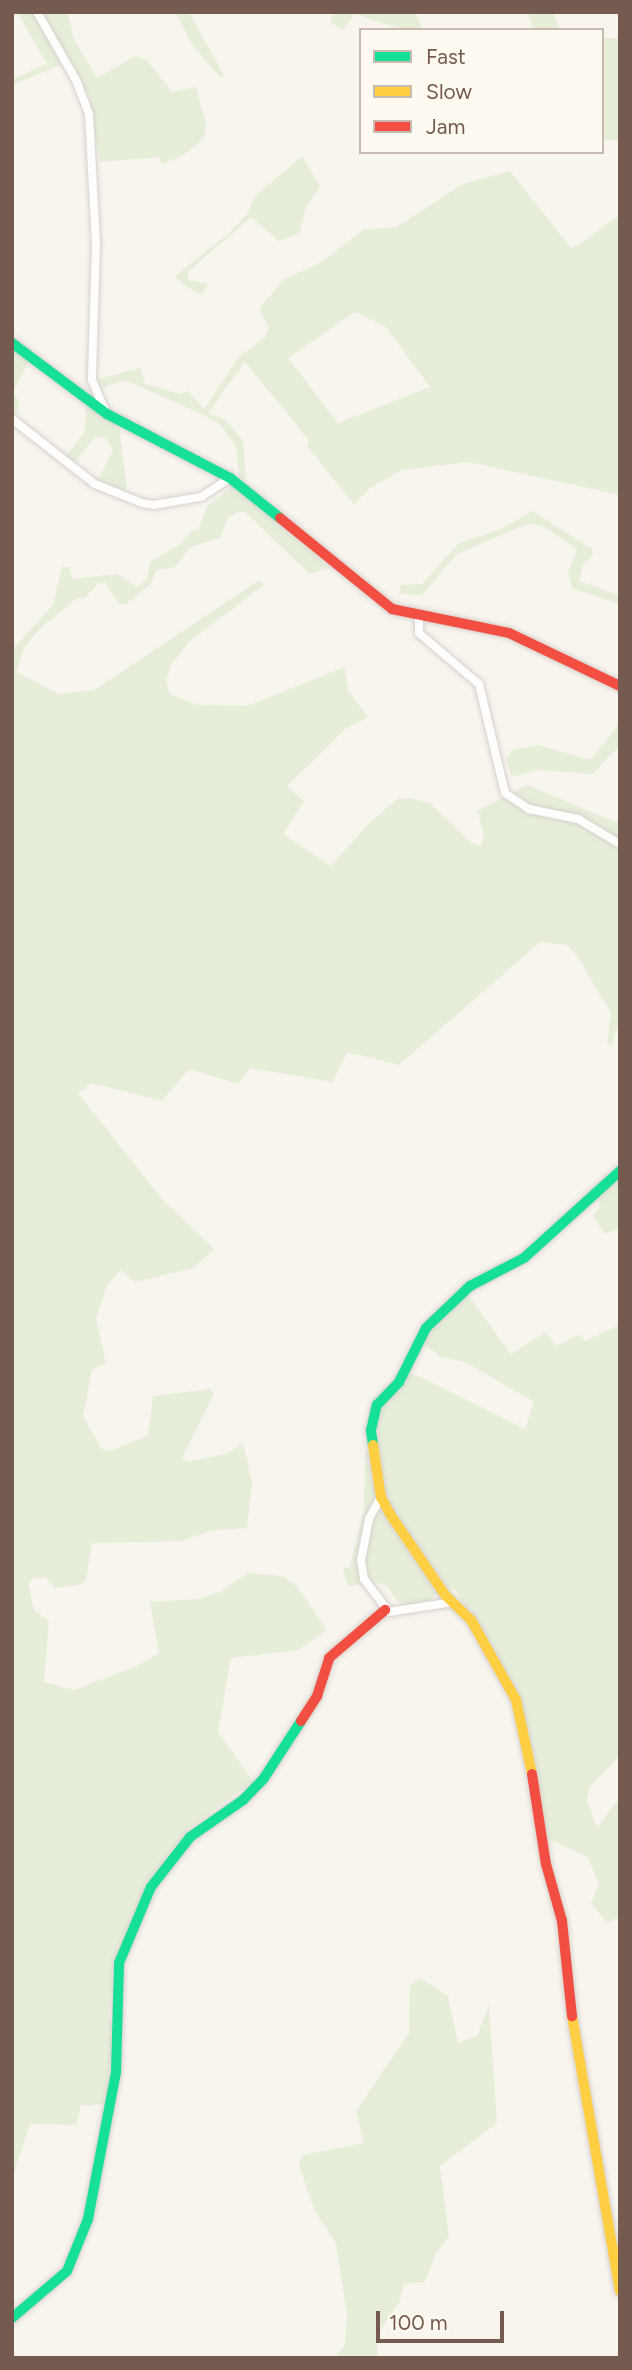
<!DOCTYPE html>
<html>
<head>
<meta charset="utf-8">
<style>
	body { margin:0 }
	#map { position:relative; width:632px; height:2370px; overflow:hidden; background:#f8f4ee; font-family:Figtree,sans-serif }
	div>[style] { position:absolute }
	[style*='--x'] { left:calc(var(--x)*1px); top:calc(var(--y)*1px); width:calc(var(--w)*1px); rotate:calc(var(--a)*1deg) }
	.green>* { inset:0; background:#e6eeda; transform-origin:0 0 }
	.roads { filter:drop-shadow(0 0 2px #d7d1cc) drop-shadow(0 0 2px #d7d1cc) }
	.street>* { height:8px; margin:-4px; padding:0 4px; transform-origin:4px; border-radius:4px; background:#fefdfc }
	.fast>* { height:10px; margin:-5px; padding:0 5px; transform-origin:5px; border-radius:5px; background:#16e098 }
	.slow>* { height:10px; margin:-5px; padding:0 5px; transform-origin:5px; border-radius:5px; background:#ffcf43 }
	.jam>* { height:10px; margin:-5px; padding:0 5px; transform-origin:5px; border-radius:5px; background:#f24e42 }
	span { translate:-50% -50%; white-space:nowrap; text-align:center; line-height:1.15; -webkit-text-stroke:7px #fef9f1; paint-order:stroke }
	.frame { position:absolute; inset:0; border:14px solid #755b4f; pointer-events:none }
	.legend { position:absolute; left:359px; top:28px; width:245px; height:126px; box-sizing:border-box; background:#fef9f1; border:2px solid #c7bab0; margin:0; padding:9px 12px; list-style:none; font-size:21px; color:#755b4f }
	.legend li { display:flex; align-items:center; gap:14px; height:35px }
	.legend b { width:35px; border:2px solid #c7bab0 }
	.scale { position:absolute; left:376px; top:2311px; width:128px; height:32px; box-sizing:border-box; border:4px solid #755b4f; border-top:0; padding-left:9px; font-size:21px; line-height:24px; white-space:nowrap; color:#755b4f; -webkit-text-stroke:5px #fef9f1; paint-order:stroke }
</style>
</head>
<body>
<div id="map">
	<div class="green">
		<i style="clip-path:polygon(17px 12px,67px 12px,74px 40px,97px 78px,135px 56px,147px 60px,172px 92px,196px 87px,206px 123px,204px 139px,182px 156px,161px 164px,159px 157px,100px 162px,89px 95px,71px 61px,12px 85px,12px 79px,47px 64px)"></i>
		<i style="clip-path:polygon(175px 12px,189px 12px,224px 76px,221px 78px,193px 46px)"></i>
		<i style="clip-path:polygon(335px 12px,415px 12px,422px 27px,404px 30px,354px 14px,343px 30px,330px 22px)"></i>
		<i style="clip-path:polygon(527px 12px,553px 12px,560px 30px,534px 30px)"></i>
		<i style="left:620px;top:38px;width:102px;height:19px;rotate:90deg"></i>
		<i style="clip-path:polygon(302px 156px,320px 187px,306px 208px,299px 234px,279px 241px,251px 217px,187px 273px,189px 280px,209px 284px,200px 295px,182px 284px,175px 276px,228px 234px,248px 213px,255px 196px)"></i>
		<i style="clip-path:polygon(evenodd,510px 171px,572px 249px,620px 215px,620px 495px,469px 462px,402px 470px,370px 488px,354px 505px,307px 446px,309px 440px,245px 362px,208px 413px,226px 420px,243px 441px,246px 479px,239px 476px,236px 446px,220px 425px,202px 414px,130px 382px,120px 381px,98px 390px,95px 380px,140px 368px,145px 384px,181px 394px,188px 391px,204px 409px,239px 357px,265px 337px,269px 328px,259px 309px,283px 280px,320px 263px,364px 229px,395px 228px,463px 184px,510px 171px,355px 312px,385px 326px,430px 387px,338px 423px,288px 358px,355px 312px)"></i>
		<i style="clip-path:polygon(12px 349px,28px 362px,13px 392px,19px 401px,18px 414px,12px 412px)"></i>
		<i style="clip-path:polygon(86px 406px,119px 425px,127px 491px,98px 481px,113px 450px,105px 437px,94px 438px,73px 464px,64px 458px,85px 432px)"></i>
		<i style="clip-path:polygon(232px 487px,330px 568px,310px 574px,245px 512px,237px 512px,227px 519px,220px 538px,190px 547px,175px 567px,156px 570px,151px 584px,126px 604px,119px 604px,106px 583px,99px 582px,85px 598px,77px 598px,40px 629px,24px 648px,17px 672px,58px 694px,94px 690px,259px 580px,264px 585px,189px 642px,172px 663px,166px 681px,170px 694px,198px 705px,247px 706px,345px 667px,348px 691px,368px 717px,345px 729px,287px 786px,304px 801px,283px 834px,331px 866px,370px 822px,399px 798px,414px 799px,431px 804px,471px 843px,481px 846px,484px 834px,477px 811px,527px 785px,620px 824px,620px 1017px,612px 1045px,607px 1044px,611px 1013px,576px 954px,568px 945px,540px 942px,399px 1065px,347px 1052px,332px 1082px,250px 1068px,238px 1084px,189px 1069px,162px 1101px,92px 1083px,78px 1093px,162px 1199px,214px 1249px,194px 1268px,135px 1282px,121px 1270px,107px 1285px,96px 1319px,106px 1363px,92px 1370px,83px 1416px,101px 1448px,110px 1451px,148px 1436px,153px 1396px,210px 1389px,214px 1394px,182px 1458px,187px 1462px,226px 1454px,243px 1443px,252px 1482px,247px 1528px,209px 1531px,182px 1541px,92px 1543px,86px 1580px,79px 1585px,55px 1588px,46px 1578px,34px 1578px,28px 1584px,34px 1610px,49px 1621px,44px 1682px,74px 1690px,135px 1667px,159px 1653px,150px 1602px,198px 1599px,220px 1592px,248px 1573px,283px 1576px,297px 1586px,327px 1630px,298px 1650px,231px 1658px,218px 1732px,253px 1781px,189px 1829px,145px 1886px,113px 1966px,109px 2016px,114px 2037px,106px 2104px,81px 2106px,76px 2125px,30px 2124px,12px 2179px,12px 650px,53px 605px,62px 567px,69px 567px,72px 579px,117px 574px,137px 587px,147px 579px,150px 562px,181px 544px,191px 530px,198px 531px,207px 506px)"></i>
		<i style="clip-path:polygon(533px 511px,592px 549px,593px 555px,582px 566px,580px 581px,620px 596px,620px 604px,573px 589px,568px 572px,577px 550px,545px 527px,530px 523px,457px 554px,422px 595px,399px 594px,401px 585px,422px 584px,459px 543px,499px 530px)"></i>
		<i style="clip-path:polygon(620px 723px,620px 745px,593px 774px,537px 770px,512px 777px,506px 760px,512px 750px,538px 745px,590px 760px)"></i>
		<i style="clip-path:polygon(620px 1176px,620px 1228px,605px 1234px,593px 1215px,600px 1207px,598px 1194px)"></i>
		<i style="clip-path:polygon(468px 1295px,511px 1354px,546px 1332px,556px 1346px,579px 1334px,585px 1341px,620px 1325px,620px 1756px,589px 1788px,587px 1800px,597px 1828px,620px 1797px,620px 1917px,607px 1923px,591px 1903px,599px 1884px,588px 1857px,548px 1839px,521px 1702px,455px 1590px,442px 1586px,430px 1601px,402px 1608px,387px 1586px,379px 1583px,348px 1586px,343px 1569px,350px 1566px,364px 1512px,365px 1452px,377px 1447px,379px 1412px,410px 1372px,525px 1429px,534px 1402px,465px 1362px,440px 1357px,422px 1342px)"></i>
		<i style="clip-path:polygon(420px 1978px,448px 1996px,458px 2043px,477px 2036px,489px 2005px,497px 2123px,440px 2166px,449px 2237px,436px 2253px,425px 2282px,404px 2284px,400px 2301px,377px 2336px,378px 2358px,335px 2358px,345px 2344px,347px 2315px,336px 2244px,314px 2209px,299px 2165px,303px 2155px,364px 2143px,356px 2111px,409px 2033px,410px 1985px)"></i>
	</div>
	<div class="roads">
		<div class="street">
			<i style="--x:37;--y:12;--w:78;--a:60.2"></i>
			<i style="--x:76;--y:80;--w:36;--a:69"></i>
			<i style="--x:89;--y:114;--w:129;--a:86.9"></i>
			<i style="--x:96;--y:243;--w:137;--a:91.7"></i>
			<i style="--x:92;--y:380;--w:36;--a:67"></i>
			<i style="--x:12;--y:419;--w:105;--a:38.1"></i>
			<i style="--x:95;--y:484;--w:51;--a:22"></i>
			<i style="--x:142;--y:503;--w:12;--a:9"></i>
			<i style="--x:154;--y:505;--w:48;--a:-9.7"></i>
			<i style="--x:201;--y:497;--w:35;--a:-33"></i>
			<i style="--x:419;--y:617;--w:16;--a:90"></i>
			<i style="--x:419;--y:633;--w:79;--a:40.4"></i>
			<i style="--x:479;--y:684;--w:112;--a:76.6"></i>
			<i style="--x:505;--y:793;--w:29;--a:34"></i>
			<i style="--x:529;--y:809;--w:50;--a:11.5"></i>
			<i style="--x:578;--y:819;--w:49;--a:30.8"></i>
			<i style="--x:381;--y:1497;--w:25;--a:119"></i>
			<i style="--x:369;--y:1519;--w:42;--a:101"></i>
			<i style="--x:361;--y:1560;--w:19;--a:81"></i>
			<i style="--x:364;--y:1579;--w:41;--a:52.9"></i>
			<i style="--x:389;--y:1612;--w:65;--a:-8.9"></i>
		</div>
		<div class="fast">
			<i style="--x:12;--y:343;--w:119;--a:36.8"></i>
			<i style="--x:107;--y:414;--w:139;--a:27.5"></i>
			<i style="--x:230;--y:478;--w:64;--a:38.7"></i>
			<i style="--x:373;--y:1445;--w:15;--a:-98"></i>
			<i style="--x:371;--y:1430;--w:26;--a:-77"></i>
			<i style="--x:377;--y:1405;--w:32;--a:-46"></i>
			<i style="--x:399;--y:1382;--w:60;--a:-63.4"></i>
			<i style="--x:426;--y:1328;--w:61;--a:-43.7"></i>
			<i style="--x:470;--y:1286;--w:61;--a:-27.4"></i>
			<i style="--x:524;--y:1258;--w:130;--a:-42.2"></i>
			<i style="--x:12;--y:2318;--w:72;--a:-40.5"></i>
			<i style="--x:67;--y:2271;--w:56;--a:-68"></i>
			<i style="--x:88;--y:2219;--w:150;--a:-79.2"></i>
			<i style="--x:116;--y:2072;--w:109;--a:-88.4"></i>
			<i style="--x:119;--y:1963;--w:82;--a:-67.2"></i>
			<i style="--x:151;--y:1887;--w:63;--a:-52"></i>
			<i style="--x:190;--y:1837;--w:65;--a:-34.9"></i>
			<i style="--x:243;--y:1800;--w:30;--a:-46"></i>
			<i style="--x:264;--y:1778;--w:68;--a:-57"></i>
		</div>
		<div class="slow">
			<i style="--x:373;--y:1445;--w:53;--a:81.3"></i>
			<i style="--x:381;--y:1497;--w:19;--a:62"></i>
			<i style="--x:390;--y:1514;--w:98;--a:55.8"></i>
			<i style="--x:445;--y:1595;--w:36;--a:44"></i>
			<i style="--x:471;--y:1620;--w:92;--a:60.6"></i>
			<i style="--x:516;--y:1700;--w:76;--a:77.8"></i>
			<i style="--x:572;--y:2016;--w:279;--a:80.1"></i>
		</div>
		<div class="jam">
			<i style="--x:280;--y:518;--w:144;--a:39.1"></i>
			<i style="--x:392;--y:609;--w:119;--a:11.6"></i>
			<i style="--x:509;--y:633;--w:123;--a:25.5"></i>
			<i style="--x:301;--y:1721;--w:30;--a:-57"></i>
			<i style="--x:317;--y:1696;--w:40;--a:-72"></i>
			<i style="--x:329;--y:1658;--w:74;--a:-40.6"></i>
			<i style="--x:532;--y:1774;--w:91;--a:81.2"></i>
			<i style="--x:546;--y:1864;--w:59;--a:74.3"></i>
			<i style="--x:562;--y:1921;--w:96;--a:84"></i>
		</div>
	</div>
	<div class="frame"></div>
	<ul class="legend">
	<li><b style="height:9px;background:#16e098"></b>Fast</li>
	<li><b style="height:9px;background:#ffcf43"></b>Slow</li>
	<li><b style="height:9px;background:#f24e42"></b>Jam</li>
	</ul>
	<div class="scale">100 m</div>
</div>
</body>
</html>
